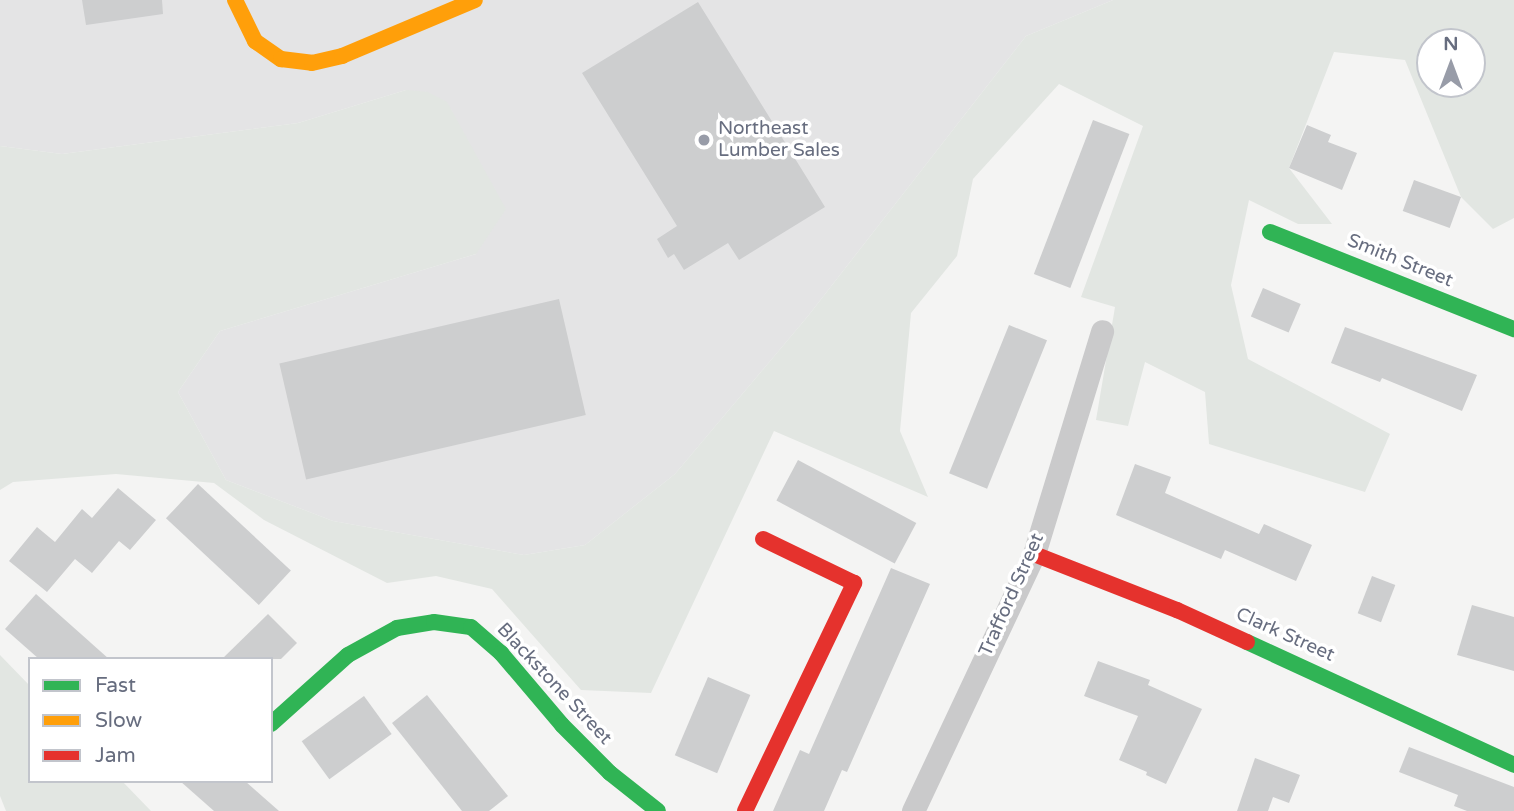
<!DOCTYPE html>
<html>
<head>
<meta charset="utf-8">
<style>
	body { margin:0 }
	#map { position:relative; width:1514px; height:811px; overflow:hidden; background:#f4f4f3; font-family:"Varela Round",sans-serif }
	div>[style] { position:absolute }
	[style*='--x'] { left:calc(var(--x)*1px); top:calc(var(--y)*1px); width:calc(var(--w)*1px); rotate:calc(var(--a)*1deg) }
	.built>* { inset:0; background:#e4e4e5 }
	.green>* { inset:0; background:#e2e6e2 }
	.building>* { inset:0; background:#cdcecf; transform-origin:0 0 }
	.street>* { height:23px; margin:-11.5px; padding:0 11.5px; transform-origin:11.5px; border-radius:11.5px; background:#cacacb }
	.fast>* { height:16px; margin:-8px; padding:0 8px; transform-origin:8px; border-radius:8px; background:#30b455 }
	.slow>* { height:16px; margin:-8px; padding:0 8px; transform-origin:8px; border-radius:8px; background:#ff9f0a }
	.jam>* { height:16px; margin:-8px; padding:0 8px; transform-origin:8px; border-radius:8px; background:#e5322d }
	.dots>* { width:19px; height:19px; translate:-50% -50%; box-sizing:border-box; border:4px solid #fff; border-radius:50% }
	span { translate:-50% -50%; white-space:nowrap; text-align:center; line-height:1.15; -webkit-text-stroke:7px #fff; paint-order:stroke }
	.poi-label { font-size:19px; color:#676d7f }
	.left { translate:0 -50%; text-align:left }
	.street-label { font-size:19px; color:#676d7f }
	.legend { position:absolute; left:28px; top:657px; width:245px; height:126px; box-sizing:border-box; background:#fff; border:2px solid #c2c5cc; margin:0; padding:9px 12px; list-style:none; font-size:21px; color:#676d7f }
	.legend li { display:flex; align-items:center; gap:14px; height:35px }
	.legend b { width:35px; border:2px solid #c2c5cc }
	.north { position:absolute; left:1416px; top:28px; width:70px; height:70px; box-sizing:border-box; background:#fff; border:2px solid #c2c5cc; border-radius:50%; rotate:0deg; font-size:19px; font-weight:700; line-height:28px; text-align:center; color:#676d7f }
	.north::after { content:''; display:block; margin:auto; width:24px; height:32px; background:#989ca8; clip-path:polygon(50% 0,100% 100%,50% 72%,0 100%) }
</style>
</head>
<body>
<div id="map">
	<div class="built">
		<i style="clip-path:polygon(0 0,1113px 0,1026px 36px,808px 316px,675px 474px,585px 545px,524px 555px,333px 521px,226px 480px,178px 392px,220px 331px,476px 254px,406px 90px,298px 123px,62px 154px,0 146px)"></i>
	</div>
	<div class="green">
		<i style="clip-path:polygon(evenodd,1113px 0,1514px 0,1514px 218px,1493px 229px,1461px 197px,1405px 60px,1334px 52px,1289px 168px,1332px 224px,1298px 224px,1249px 200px,1231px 285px,1248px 359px,1390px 434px,1365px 492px,1209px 444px,1205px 392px,1145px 362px,1128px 426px,1096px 420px,1115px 307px,1081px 297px,1143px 126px,1059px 84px,973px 179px,957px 256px,911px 313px,900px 431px,928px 497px,774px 431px,651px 693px,581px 690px,492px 589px,436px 576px,387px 583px,264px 520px,214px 483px,116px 474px,13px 482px,0 490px,0 146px,62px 154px,298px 123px,406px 90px,428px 92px,447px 102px,506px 209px,476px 254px,220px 331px,178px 392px,226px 480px,333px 521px,524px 555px,585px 545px,675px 474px,808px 316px,1026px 36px,1113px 0,1430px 42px,1472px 42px,1472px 84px,1430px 84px,1430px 42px)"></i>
		<i style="clip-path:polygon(0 655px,30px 686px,30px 781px,122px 781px,151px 811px,6px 811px,0 796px)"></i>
	</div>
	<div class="building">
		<i style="clip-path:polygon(82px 0,162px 0,163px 14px,86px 25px)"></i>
		<i style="clip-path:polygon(698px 2px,825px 207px,739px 260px,728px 243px,684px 270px,674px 254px,668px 258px,657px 239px,677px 226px,582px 73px)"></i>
		<i style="left:1093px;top:120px;width:39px;height:165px;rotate:21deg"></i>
		<i style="clip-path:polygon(1307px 125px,1331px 135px,1328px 142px,1357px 153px,1342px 190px,1289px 168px)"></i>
		<i style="left:1414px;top:180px;width:50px;height:33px;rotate:20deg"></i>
		<i style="left:1263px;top:288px;width:41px;height:31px;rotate:23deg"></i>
		<i style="left:559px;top:299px;width:119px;height:287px;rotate:77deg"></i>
		<i style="left:1009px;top:325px;width:41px;height:160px;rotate:22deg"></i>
		<i style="clip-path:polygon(1345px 327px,1477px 375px,1462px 411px,1382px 378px,1380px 382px,1331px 363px)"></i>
		<i style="left:798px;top:460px;width:134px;height:46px;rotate:28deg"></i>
		<i style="clip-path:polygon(1135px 464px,1171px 477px,1165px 493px,1259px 534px,1264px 524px,1312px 545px,1296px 581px,1225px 550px,1221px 559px,1116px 515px)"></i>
		<i style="left:198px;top:484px;width:127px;height:47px;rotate:43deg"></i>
		<i style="clip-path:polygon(118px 488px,156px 520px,130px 550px,119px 541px,92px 573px,75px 559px,47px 592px,9px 561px,37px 527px,55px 542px,82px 509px,92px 518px)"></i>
		<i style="clip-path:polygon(891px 568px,930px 584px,847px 772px,842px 770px,824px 811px,773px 811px,800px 750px,809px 754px)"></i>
		<i style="left:1372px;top:576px;width:25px;height:40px;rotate:21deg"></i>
		<i style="clip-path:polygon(36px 594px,109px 659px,39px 659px,5px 629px)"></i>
		<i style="clip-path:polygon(1472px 605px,1514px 617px,1514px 671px,1457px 655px)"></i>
		<i style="clip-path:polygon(268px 614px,297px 643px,281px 659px,222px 659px)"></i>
		<i style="clip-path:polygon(1098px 661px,1150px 680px,1148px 685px,1202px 709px,1166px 784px,1146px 775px,1147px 772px,1119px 760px,1138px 716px,1084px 696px)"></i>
		<i style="left:708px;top:677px;width:46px;height:85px;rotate:23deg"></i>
		<i style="clip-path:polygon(427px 695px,508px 796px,489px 811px,462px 811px,392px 723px)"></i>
		<i style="left:364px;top:696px;width:47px;height:77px;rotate:54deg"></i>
		<i style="clip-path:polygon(1409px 747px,1514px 787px,1514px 811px,1467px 811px,1454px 806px,1458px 795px,1399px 772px)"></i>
		<i style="clip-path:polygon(1255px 758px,1300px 775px,1289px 803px,1273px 797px,1268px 811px,1237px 811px)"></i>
		<i style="clip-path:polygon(180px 781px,245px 781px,279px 811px,214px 811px)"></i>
	</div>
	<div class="street">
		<i style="--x:913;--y:811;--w:284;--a:-64.8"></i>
		<i style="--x:1034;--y:554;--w:233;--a:-73"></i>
	</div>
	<div class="fast">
		<i style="--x:1270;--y:232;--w:263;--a:21.7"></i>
		<i style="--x:1247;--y:642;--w:294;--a:24.7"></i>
		<i style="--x:271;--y:724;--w:103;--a:-41.9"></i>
		<i style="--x:348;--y:655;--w:56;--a:-28.9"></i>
		<i style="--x:397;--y:628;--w:37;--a:-9"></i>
		<i style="--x:434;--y:622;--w:37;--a:8"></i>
		<i style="--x:471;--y:627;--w:40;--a:41"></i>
		<i style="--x:501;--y:653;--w:94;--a:49.7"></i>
		<i style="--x:562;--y:725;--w:68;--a:45"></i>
		<i style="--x:610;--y:773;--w:61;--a:38.4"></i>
	</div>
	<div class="slow">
		<i style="--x:235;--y:0;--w:46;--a:64"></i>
		<i style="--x:255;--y:41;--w:32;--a:35"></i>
		<i style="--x:281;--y:59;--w:31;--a:7"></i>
		<i style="--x:312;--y:63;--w:31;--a:-13"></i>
		<i style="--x:342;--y:56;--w:144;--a:-22.8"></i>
	</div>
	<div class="jam">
		<i style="--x:1034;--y:554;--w:154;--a:21.4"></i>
		<i style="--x:1177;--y:610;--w:77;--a:24.6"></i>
		<i style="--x:745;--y:811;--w:253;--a:-64.4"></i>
		<i style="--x:854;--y:583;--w:101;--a:-154.2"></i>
	</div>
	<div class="dots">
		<i style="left:704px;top:140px;background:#989ca8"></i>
	</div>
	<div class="poi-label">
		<span class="left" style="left:718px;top:140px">Northeast<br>Lumber Sales</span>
	</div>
	<div class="street-label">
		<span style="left:1400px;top:261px;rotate:22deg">Smith Street</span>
		<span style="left:1012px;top:595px;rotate:-66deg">Trafford Street</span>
		<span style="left:1285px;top:635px;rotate:24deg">Clark Street</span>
		<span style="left:554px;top:684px;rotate:47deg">Blackstone Street</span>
	</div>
	<ul class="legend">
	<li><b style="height:9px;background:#30b455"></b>Fast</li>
	<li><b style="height:9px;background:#ff9f0a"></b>Slow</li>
	<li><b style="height:9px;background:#e5322d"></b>Jam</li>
	</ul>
	<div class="north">N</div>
</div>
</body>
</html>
